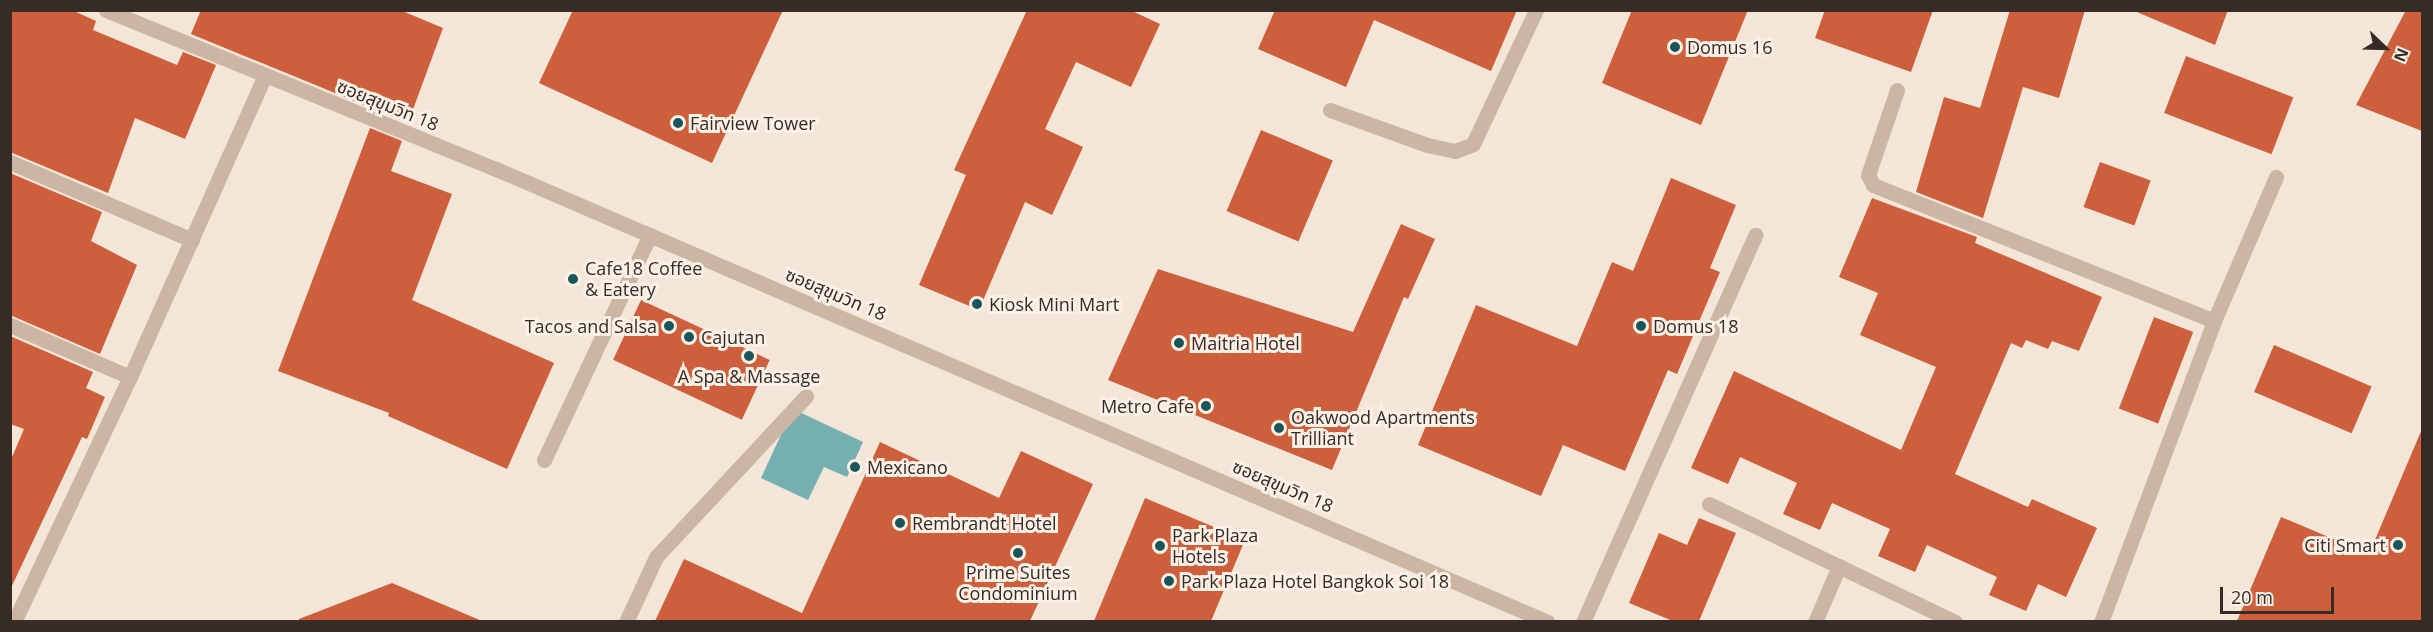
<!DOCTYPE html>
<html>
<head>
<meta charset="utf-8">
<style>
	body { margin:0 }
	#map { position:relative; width:2433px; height:632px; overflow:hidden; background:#f3e6d8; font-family:"Open Sans","Noto Sans Thai",sans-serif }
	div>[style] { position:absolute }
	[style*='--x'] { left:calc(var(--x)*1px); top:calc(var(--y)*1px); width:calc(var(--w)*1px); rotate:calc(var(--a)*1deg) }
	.water>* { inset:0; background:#76afb1 }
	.building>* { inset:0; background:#cd5f3c; transform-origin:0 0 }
	.lane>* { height:15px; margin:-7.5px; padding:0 7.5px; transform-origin:7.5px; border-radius:7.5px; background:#cbb6a4 }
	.street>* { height:15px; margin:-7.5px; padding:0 7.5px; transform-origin:7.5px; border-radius:7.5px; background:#cbb6a4 }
	.dots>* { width:16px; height:16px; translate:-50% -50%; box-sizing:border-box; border:3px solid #faf0e5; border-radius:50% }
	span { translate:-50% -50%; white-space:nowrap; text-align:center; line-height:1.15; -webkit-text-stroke:6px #faf0e5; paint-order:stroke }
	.poi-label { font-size:18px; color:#362b26 }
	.left { translate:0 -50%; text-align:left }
	.right { translate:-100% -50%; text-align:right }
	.street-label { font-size:18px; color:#362b26 }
	.frame { position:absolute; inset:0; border:12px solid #362b26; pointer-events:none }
	.north { position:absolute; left:2355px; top:18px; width:60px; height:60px; -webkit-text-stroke:4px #faf0e5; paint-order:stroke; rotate:113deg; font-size:16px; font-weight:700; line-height:24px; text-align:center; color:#362b26 }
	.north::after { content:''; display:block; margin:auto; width:21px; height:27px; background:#362b26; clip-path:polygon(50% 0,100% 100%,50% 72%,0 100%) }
	.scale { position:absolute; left:2220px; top:587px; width:114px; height:27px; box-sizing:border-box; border:3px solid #362b26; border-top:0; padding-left:8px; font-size:18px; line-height:21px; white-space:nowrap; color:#362b26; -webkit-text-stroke:4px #faf0e5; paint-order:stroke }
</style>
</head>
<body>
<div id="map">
	<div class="water">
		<i style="clip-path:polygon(793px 409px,863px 442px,847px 477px,824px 467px,808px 500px,761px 478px)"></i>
	</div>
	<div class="building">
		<i style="clip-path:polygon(10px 10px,72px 10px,96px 21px,93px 30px,177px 65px,183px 52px,216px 65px,185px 139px,135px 118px,108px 193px,10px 152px)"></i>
		<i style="clip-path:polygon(201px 10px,400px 10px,443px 28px,408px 123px,191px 34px)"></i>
		<i style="clip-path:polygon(573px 10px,783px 10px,712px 163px,539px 83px)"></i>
		<i style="clip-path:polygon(1027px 10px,1130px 10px,1160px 24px,1131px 87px,1076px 62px,1045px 129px,1083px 147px,1052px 215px,1025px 202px,979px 310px,919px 285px,966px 175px,954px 170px)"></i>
		<i style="clip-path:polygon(1275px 10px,1517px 10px,1491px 71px,1374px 20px,1346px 87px,1258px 49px)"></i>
		<i style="clip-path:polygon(1632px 10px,1748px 10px,1701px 125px,1602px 83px)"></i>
		<i style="clip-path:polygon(1825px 10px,1933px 10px,1911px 72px,1815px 38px)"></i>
		<i style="clip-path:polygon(2010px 10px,2085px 10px,2059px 98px,2023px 87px,1983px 218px,1916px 192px,1944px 97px,1980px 108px)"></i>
		<i style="clip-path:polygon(2132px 10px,2228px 10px,2215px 45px)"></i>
		<i style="clip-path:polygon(2406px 10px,2422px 10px,2422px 131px,2356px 105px)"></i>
		<i style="left:2186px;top:56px;width:115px;height:61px;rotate:21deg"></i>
		<i style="clip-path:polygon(370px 128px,402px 141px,391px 171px,452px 194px,412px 300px,554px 363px,507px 469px,388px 416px,389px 413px,278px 371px)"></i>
		<i style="left:1261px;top:130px;width:78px;height:88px;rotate:23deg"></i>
		<i style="left:2100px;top:162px;width:54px;height:48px;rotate:20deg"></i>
		<i style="clip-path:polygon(10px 173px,102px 212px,91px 241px,137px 265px,100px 354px,10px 315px)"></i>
		<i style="clip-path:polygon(1671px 178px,1736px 205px,1710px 268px,1720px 272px,1677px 374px,1668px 370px,1625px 471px,1563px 445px,1541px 496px,1418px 445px,1476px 305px,1577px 346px,1612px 262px,1633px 271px)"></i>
		<i style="clip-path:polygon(1872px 198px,1977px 237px,1975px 243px,2102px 297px,2079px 351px,2052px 341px,2048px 349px,2026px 340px,2022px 348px,2011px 343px,1955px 474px,2028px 507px,2032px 499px,2097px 528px,2066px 597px,2038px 584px,2026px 611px,1989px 595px,1997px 577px,1927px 545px,1915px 572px,1878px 556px,1890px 529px,1832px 503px,1820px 530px,1783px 514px,1797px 483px,1740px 457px,1728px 484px,1691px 468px,1734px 371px,1901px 450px,1936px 367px,1860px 335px,1878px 293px,1839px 277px)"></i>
		<i style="clip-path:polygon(1401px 224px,1435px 239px,1408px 299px,1404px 297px,1332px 470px,1108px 380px,1158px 269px,1353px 332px)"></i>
		<i style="left:641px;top:300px;width:142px;height:66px;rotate:25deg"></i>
		<i style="left:2154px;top:317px;width:42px;height:98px;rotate:21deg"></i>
		<i style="clip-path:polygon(10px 336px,93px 372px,86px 388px,105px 397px,87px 439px,82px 437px,10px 590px,10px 462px,24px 429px,10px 424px)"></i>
		<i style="left:2274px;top:345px;width:106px;height:51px;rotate:23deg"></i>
		<i style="clip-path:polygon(2422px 429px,2422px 621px,2237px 621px,2281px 517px,2369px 554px)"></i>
		<i style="clip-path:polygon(880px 442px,999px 498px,1021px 451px,1093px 484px,1030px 621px,655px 621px,684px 559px,802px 613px)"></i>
		<i style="clip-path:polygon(1145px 498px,1245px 540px,1211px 621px,1094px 621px)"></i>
		<i style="clip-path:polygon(1699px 518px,1736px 533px,1699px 621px,1673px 621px,1629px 603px,1659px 533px,1687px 545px)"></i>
		<i style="clip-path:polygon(392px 583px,482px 621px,299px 621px,299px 619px)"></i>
	</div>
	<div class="lane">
		<i style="--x:1897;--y:90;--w:90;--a:108.8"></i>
		<i style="--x:1868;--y:175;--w:11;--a:63"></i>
		<i style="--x:1873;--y:185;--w:367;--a:21.7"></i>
		<i style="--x:1709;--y:504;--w:273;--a:25.6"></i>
		<i style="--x:626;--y:622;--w:72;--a:-65.2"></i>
		<i style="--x:656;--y:557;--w:220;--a:-47"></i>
		<i style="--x:1583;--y:622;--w:424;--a:-66"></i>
		<i style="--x:1815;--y:622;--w:61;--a:-66.8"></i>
		<i style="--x:2101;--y:622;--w:322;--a:-69.4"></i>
		<i style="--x:2214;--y:321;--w:157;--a:-66.7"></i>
	</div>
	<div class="street">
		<i style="--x:106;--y:10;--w:421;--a:22.2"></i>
		<i style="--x:496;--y:169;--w:1145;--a:23.3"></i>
		<i style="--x:1330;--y:110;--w:103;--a:19.8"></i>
		<i style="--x:1427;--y:145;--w:29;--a:12"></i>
		<i style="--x:1455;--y:151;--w:19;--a:-21"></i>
		<i style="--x:1473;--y:144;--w:148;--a:-64.8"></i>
		<i style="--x:10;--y:162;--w:198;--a:23.2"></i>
		<i style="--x:10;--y:325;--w:131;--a:23.4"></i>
		<i style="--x:544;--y:460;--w:249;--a:-64.8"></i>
		<i style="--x:14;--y:622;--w:271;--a:-64.7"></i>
		<i style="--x:130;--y:377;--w:329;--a:-65.9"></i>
	</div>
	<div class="dots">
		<i style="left:1675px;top:47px;background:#19555a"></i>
		<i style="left:678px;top:123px;background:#19555a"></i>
		<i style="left:573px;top:279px;background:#19555a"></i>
		<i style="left:977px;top:304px;background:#19555a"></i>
		<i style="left:669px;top:326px;background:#19555a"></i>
		<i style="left:1641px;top:326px;background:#19555a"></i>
		<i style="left:689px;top:337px;background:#19555a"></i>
		<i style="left:1179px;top:343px;background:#19555a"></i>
		<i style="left:749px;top:356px;background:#19555a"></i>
		<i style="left:1206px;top:406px;background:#19555a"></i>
		<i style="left:1279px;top:428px;background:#19555a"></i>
		<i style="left:855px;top:467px;background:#19555a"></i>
		<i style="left:900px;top:523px;background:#19555a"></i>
		<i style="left:2398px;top:545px;background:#19555a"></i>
		<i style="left:1160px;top:546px;background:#19555a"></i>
		<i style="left:1018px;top:553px;background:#19555a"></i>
		<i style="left:1169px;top:581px;background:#19555a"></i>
	</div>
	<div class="poi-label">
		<span class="left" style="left:1687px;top:47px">Domus 16</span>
		<span class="left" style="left:690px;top:123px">Fairview Tower</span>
		<span class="left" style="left:585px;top:279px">Cafe18 Coffee<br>&amp; Eatery</span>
		<span class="left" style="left:989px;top:304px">Kiosk Mini Mart</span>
		<span class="right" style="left:657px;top:326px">Tacos and Salsa</span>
		<span class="left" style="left:1653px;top:326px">Domus 18</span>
		<span class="left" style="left:701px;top:337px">Cajutan</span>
		<span class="left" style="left:1191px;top:343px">Maitria Hotel</span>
		<span style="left:749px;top:376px">A Spa &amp; Massage</span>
		<span class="right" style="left:1194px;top:406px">Metro Cafe</span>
		<span class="left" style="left:1291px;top:428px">Oakwood Apartments<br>Trilliant</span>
		<span class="left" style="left:867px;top:467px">Mexicano</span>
		<span class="left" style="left:912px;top:523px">Rembrandt Hotel</span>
		<span class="left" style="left:1172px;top:546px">Park Plaza<br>Hotels</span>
		<span class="right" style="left:2386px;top:545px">Citi Smart</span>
		<span style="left:1018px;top:583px">Prime Suites<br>Condominium</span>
		<span class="left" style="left:1181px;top:581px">Park Plaza Hotel Bangkok Soi 18</span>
	</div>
	<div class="street-label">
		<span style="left:388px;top:105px;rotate:22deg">ซอยสุขุมวิท 18</span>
		<span style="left:836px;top:294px;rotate:23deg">ซอยสุขุมวิท 18</span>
		<span style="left:1283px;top:486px;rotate:23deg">ซอยสุขุมวิท 18</span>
	</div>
	<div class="frame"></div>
	<div class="north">N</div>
	<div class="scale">20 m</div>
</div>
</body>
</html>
